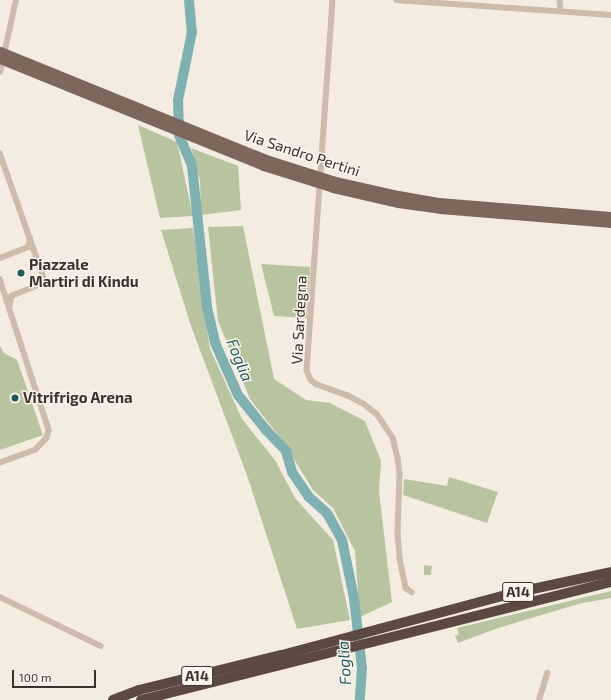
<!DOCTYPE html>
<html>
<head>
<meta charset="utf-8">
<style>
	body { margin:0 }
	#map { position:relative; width:611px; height:700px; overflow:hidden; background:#f4ebe1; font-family:"Exo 2",sans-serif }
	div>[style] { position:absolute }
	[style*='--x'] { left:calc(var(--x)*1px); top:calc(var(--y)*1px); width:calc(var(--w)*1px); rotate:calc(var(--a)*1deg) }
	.green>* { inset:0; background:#b8c4a0 }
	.river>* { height:10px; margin:-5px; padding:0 5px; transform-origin:5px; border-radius:5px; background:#7fb0b2 }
	.minor>* { height:5.5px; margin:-2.75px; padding:0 2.75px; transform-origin:2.75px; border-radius:2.75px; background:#cdbbac }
	.primary>* { height:9px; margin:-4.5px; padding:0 4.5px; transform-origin:4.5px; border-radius:4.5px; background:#7d675c }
	.motorway>* { height:10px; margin:-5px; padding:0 5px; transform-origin:5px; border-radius:5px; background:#5c4a42 }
	.primary-bridge>* { height:9px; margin:-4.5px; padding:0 4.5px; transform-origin:4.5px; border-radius:4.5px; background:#7d675c }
	.dots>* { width:11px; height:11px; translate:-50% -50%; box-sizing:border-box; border:2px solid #fbf5ee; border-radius:50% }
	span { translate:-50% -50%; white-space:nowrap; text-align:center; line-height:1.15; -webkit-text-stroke:3px #fbf5ee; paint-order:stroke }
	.shield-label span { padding:1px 3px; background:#fbf5ee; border:1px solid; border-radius:3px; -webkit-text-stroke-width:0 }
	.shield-label { font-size:14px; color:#3b302b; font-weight:700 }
	.street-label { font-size:15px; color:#3b302b }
	.poi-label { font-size:15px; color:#3b302b; font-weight:700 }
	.left { translate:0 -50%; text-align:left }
	.water-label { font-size:16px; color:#1f5a5e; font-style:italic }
	.scale { position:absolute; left:12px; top:670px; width:84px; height:18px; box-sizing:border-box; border:2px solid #3b302b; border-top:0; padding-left:5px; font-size:12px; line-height:14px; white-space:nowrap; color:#3b302b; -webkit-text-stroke:3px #fbf5ee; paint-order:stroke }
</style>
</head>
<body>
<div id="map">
	<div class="green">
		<i style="clip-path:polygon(138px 125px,177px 142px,193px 216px,160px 218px)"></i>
		<i style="clip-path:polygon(191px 148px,238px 166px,241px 210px,201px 215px,200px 181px)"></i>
		<i style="clip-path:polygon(243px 226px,274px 379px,306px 400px,330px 403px,365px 421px,381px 461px,379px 492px,392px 602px,360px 617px,355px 551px,333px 508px,313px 490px,282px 440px,250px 399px,218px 321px,208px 227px)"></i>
		<i style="clip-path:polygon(193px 228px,210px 349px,242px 419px,275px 460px,295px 498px,333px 540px,350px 620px,297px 629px,248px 478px,191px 326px,161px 230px)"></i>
		<i style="clip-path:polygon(261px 264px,310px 267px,307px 318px,274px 316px)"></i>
		<i style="clip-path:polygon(0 346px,4px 353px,17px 360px,43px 435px,0 450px)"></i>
		<i style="clip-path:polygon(449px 477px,498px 492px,487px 523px,403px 495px,404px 479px,447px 486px)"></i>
		<i style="clip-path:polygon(424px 565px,432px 566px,431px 575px,424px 575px)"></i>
		<i style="clip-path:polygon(611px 591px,611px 598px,582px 603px,498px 628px,458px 643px,455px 636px,459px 634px,457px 628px)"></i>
	</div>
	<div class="river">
		<i style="--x:189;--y:0;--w:32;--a:85"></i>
		<i style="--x:192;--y:32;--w:69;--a:101.6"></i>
		<i style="--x:178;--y:100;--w:35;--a:88"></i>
		<i style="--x:179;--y:135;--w:34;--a:67"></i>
		<i style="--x:192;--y:166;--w:142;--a:83.9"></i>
		<i style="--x:207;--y:307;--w:39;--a:77"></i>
		<i style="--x:216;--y:345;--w:55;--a:66.3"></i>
		<i style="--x:238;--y:395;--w:45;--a:51.3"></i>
		<i style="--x:266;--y:430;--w:29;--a:46"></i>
		<i style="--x:286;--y:451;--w:22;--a:74"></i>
		<i style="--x:292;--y:472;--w:30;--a:56"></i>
		<i style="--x:309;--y:497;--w:24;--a:42"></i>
		<i style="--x:327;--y:513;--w:31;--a:61"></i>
		<i style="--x:342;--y:540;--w:59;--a:78.3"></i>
		<i style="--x:354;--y:598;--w:70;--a:83.5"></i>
		<i style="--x:362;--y:668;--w:32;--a:94"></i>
	</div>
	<div class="minor">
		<i style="--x:333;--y:0;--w:371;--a:94"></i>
		<i style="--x:307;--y:370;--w:11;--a:68"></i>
		<i style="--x:311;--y:380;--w:6;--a:39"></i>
		<i style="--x:316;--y:384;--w:33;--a:20"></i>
		<i style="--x:347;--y:395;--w:19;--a:28"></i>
		<i style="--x:364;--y:404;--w:16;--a:38"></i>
		<i style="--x:377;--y:414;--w:29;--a:56"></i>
		<i style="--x:393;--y:438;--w:21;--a:76"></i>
		<i style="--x:398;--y:458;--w:16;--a:83"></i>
		<i style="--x:400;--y:474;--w:60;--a:91.9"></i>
		<i style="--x:398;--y:534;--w:25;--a:85"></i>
		<i style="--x:400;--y:559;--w:30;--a:78"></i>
		<i style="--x:406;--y:588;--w:7;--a:34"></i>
		<i style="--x:396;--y:0;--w:216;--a:4"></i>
		<i style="--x:560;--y:0;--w:11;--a:85"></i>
		<i style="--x:0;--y:72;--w:74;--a:-77.5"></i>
		<i style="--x:0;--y:153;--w:133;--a:70.6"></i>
		<i style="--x:44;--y:278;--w:6;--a:108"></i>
		<i style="--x:42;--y:284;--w:32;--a:158"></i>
		<i style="--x:12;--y:296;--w:10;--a:101"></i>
		<i style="--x:0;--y:258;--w:30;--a:-21"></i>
		<i style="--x:28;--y:247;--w:9;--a:-77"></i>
		<i style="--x:0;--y:279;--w:159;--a:72"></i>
		<i style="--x:49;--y:430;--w:8;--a:104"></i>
		<i style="--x:47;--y:438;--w:16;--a:133"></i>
		<i style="--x:36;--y:450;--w:38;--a:160"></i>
		<i style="--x:0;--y:597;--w:112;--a:25.9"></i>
		<i style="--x:539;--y:700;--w:28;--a:-73"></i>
	</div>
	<div class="primary">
		<i style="--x:335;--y:181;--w:65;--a:12.5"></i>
		<i style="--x:398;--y:195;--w:42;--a:9.7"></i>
		<i style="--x:439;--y:202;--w:173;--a:4.7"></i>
		<i style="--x:333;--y:188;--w:67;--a:13"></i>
		<i style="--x:398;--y:203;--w:42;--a:8.1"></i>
		<i style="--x:440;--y:209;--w:172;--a:4.7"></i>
	</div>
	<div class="motorway">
		<i style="--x:113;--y:700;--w:28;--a:-21"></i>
		<i style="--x:139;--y:690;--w:147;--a:-13.8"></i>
		<i style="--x:282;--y:655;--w:240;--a:-15"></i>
		<i style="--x:514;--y:593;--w:99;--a:-12.2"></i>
		<i style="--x:141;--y:700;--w:485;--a:-14.1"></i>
	</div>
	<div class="primary-bridge">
		<i style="--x:0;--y:51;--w:287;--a:22.1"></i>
		<i style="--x:266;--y:159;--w:72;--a:17.7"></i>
		<i style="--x:0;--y:59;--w:284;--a:22.1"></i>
		<i style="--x:263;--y:166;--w:73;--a:17.4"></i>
	</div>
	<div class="dots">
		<i style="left:21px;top:273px;background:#1f5a5e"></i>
		<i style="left:15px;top:398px;background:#1f5a5e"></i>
	</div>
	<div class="shield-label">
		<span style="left:518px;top:592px">A14</span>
		<span style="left:197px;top:676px">A14</span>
	</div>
	<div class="street-label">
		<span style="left:302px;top:153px;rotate:18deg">Via Sandro Pertini</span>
		<span style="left:299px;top:320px;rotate:-87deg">Via Sardegna</span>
	</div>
	<div class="poi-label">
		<span class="left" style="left:29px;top:273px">Piazzale<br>Martiri di Kindu</span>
		<span class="left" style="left:23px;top:398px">Vitrifrigo Arena</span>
	</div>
	<div class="water-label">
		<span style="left:240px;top:360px;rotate:68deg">Foglia</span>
		<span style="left:344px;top:663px;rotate:-93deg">Foglia</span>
	</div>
	<div class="scale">100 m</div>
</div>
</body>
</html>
